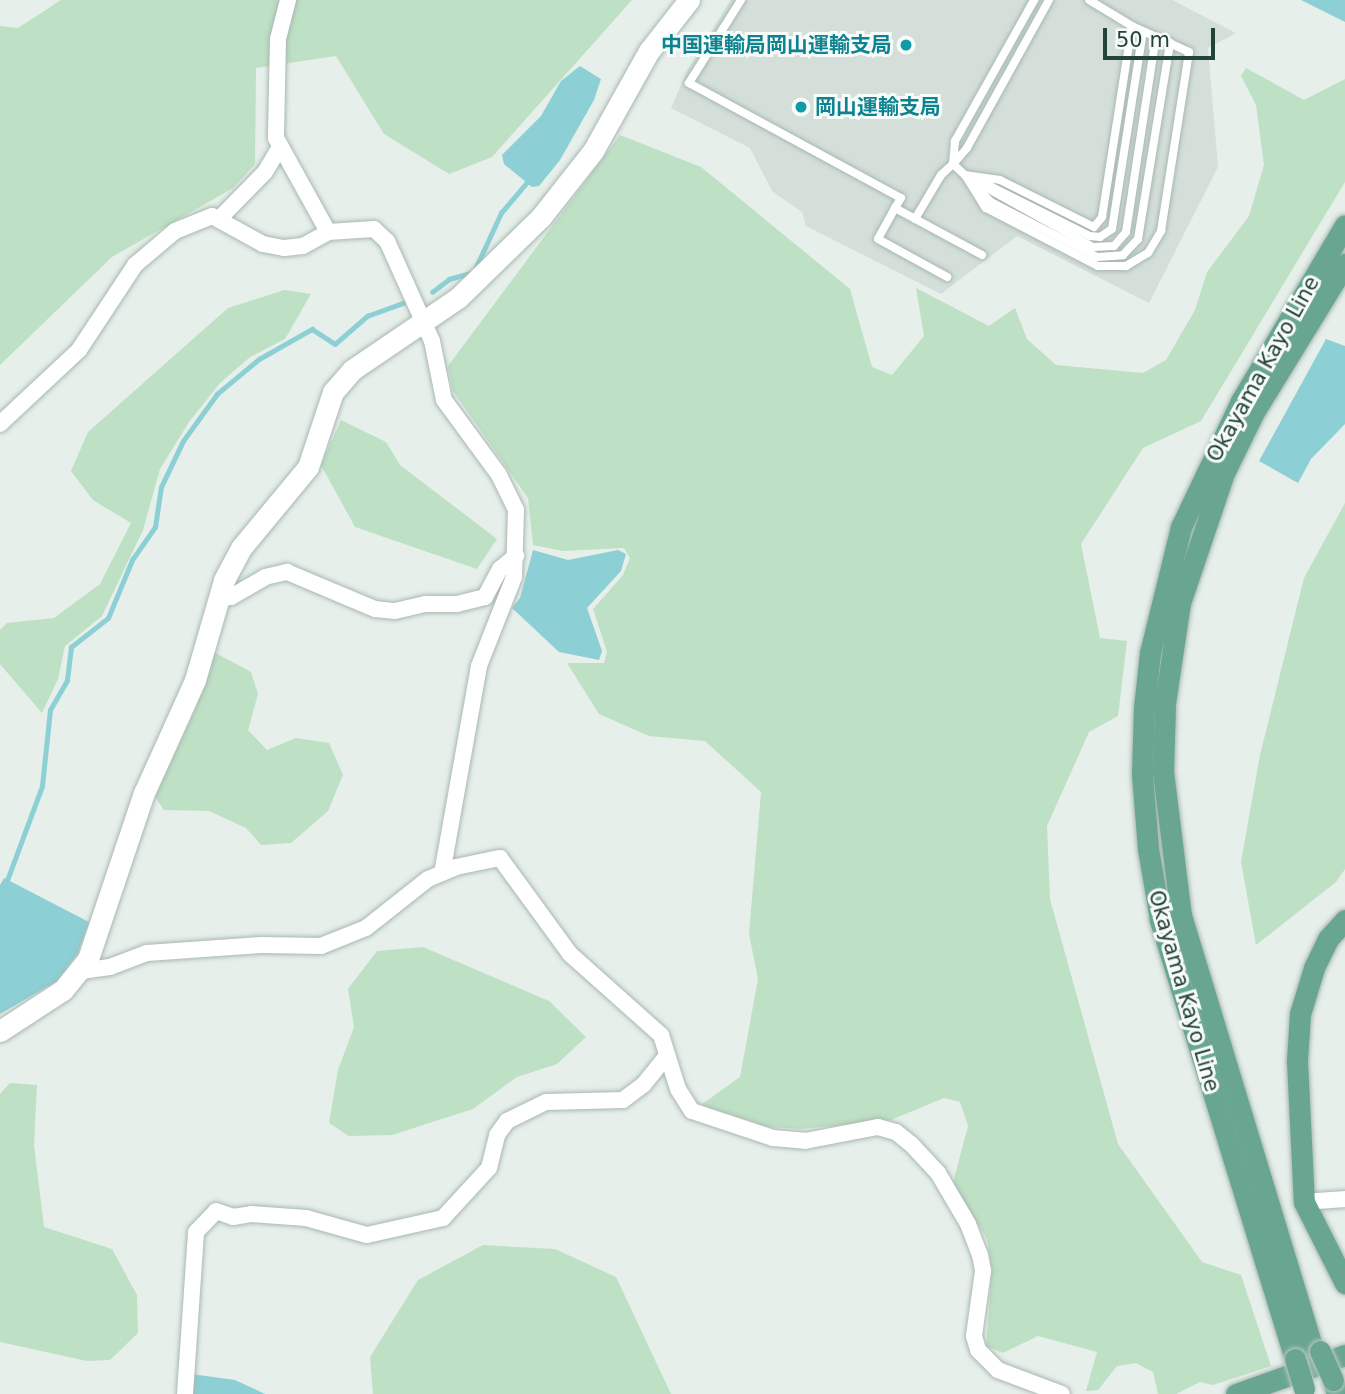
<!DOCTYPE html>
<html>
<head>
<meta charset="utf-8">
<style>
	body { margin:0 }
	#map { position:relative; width:1345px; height:1394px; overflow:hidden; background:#e6efea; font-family:"DejaVu Sans","Noto Sans JP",sans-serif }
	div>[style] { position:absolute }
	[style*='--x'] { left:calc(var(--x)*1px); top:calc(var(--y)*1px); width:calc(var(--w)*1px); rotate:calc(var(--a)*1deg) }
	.built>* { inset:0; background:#d4dfd9 }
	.green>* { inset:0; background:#bee0c5 }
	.water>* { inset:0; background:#8ccfd5 }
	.stream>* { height:4.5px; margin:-2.25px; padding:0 2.25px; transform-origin:2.25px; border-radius:2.25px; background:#8ccfd5 }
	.roads { filter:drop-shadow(0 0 2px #a8b8b1) drop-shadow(0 0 2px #a8b8b1) }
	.lane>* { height:8px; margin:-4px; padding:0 4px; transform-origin:4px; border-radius:4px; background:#fff }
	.street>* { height:16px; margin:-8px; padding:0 8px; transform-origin:8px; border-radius:8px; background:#fff }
	.secondary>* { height:21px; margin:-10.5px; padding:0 10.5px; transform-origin:10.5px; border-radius:10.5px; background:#fff }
	.primary>* { height:21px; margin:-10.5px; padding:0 10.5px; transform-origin:10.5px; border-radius:10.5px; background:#69a692 }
	.bridges { filter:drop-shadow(0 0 2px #c1cac7) drop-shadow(0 0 2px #c1cac7) }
	.primary-bridge>* { height:21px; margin:-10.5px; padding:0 10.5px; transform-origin:10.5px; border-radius:10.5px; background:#69a692 }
	.dots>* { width:19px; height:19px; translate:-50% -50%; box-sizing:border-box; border:4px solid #f7fbf9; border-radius:50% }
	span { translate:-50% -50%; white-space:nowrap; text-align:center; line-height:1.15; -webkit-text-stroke:6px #f7fbf9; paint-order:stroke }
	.culture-label { font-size:21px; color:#0d838f; font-weight:700 }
	.right { translate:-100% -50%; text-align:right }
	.left { translate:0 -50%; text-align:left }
	.street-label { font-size:21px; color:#234238 }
	.scale { position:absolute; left:1103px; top:28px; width:112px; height:32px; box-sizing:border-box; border:4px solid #234238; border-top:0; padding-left:9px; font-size:21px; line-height:24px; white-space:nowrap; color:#234238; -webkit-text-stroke:5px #f7fbf9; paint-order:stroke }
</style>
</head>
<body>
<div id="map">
	<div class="built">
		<i style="clip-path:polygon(731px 0,1172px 0,1236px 33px,1208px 48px,1218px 167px,1149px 303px,1017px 236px,941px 294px,806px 226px,802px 212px,772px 191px,750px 148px,671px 108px,687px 71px)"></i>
	</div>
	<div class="green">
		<i style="clip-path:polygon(61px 0,632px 0,492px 157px,449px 174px,384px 134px,336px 56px,256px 68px,255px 164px,233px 188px,112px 257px,0 365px,0 26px,18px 28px)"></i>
		<i style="clip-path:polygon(1246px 68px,1304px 100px,1345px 79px,1345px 182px,1201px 421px,1143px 448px,1081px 544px,1100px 638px,1127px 641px,1118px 716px,1089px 732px,1047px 826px,1050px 899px,1118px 1144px,1202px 1262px,1241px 1275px,1271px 1366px,1213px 1385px,1200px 1382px,1176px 1394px,1158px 1394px,1153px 1372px,1136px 1363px,1117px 1366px,1098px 1390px,1086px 1391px,1097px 1352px,1038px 1336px,1003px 1353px,986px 1346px,992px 1271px,987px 1239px,953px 1183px,968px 1126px,960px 1102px,944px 1098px,891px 1120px,801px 1129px,769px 1127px,701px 1105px,740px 1077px,758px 979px,749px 934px,761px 792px,705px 741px,649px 736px,599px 714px,567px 663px,604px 663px,607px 652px,593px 609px,623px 575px,630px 558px,624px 548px,563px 551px,533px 545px,528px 498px,453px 391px,448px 366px,620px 135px,701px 167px,850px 289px,872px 367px,892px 375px,924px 336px,916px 288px,989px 326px,1015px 308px,1027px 339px,1056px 365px,1143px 373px,1166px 360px,1195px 310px,1207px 272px,1249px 216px,1264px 165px,1256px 105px,1241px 76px)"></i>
		<i style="clip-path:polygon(284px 290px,311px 294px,285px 339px,250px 357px,220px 383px,189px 422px,160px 469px,143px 530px,102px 616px,65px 646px,58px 679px,42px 713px,0 664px,0 630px,7px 623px,54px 618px,100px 584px,131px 523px,93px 500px,71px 471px,88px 432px,228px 308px)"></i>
		<i style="clip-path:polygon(341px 420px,386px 442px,400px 465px,497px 539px,477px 569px,355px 527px,321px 465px)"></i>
		<i style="clip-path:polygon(1345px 503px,1345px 869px,1336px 882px,1256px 945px,1241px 862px,1260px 755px,1304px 578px)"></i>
		<i style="clip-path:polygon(214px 652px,251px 672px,258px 694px,248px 730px,267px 750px,296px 738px,329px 743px,343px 775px,328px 811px,291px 843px,261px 845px,246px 828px,209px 811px,164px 810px,155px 797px,196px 708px)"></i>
		<i style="clip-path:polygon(423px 947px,549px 1001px,586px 1037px,557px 1064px,517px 1077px,473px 1109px,392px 1135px,349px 1136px,329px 1123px,338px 1070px,354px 1027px,348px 989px,377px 951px)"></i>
		<i style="clip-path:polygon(10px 1083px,37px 1085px,34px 1145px,44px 1227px,112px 1249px,137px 1295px,138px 1333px,110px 1360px,87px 1361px,0 1342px,0 1094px)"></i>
		<i style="clip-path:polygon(483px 1245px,555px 1249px,616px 1277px,671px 1394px,373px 1394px,370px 1357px,418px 1280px)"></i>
	</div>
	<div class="water">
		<i style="clip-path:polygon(1301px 0,1345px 0,1345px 22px)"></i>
		<i style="clip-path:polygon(580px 66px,601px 79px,594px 100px,560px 160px,539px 186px,532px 187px,504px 164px,502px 155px,541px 116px,561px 81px)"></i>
		<i style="clip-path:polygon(1326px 339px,1345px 346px,1345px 424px,1311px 459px,1298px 483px,1259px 461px)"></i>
		<i style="clip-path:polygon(533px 550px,568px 560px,618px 550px,626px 554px,621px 571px,587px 608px,602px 651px,599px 660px,559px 652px,512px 608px,520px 598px)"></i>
		<i style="clip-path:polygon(4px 878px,89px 922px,78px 953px,57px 981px,0 1014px,0 885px)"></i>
		<i style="clip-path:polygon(191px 1374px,235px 1380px,265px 1394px,190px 1394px)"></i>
	</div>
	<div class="stream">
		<i style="--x:476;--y:267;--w:60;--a:-65.2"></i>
		<i style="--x:501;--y:213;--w:43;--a:-49.7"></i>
		<i style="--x:432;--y:292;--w:21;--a:-37"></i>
		<i style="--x:449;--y:279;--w:22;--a:-16"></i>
		<i style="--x:6;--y:883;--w:103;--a:-69.6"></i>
		<i style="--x:42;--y:786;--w:76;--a:-84"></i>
		<i style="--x:50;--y:710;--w:34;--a:-60"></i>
		<i style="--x:67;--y:680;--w:33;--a:-83"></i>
		<i style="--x:71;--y:647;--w:47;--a:-38.1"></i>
		<i style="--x:108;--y:618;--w:63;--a:-67.5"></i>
		<i style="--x:132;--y:560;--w:40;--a:-55.1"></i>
		<i style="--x:155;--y:527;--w:40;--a:-81.5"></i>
		<i style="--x:161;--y:487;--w:51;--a:-64.4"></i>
		<i style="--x:183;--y:441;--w:58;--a:-54.1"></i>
		<i style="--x:217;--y:394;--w:55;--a:-39.8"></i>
		<i style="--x:259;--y:359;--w:61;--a:-29.5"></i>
		<i style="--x:312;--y:329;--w:27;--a:33"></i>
		<i style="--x:335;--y:344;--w:43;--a:-41.2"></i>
		<i style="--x:367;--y:316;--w:38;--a:-20"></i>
	</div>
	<div class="roads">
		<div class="lane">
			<i style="--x:741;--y:0;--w:98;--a:122.1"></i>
			<i style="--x:689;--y:83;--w:241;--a:28.5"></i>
			<i style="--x:901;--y:198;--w:12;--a:121"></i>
			<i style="--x:895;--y:208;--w:99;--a:28.4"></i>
			<i style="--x:1049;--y:0;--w:169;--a:119"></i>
			<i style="--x:967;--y:148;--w:21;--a:131"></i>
			<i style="--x:953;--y:164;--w:16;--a:43"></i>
			<i style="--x:965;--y:175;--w:35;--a:8"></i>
			<i style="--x:1000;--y:180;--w:105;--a:26.6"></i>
			<i style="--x:1094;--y:227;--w:13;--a:-51"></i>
			<i style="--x:1102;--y:217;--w:193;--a:-81.1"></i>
			<i style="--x:1132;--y:26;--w:50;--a:-148.8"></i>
			<i style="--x:965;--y:175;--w:39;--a:58"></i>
			<i style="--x:986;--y:208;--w:126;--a:27.4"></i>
			<i style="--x:1098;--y:266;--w:28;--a:0"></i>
			<i style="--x:1126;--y:266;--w:26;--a:-31"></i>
			<i style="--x:1148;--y:253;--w:26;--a:-59"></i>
			<i style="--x:1161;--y:231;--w:181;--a:-81.1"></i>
			<i style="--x:1189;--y:52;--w:63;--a:-155.5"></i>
			<i style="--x:967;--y:177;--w:144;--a:29.1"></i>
			<i style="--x:1093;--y:247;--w:21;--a:-3"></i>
			<i style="--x:1114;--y:246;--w:18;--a:-49"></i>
			<i style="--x:1126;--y:232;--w:197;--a:-81.3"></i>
			<i style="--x:978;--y:180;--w:125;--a:26.6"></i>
			<i style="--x:1090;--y:236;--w:10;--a:6"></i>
			<i style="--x:1100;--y:237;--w:14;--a:-34"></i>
			<i style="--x:1112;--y:229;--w:200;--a:-81.1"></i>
			<i style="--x:979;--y:190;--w:17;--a:45"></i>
			<i style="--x:991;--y:202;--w:119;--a:27.4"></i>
			<i style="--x:1097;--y:257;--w:26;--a:-4"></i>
			<i style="--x:1123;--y:255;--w:22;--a:-47"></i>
			<i style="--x:1138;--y:239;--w:199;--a:-80.7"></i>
			<i style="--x:895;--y:208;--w:35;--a:119"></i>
			<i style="--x:878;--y:239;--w:79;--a:28.8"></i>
			<i style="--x:915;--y:219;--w:51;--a:-59.4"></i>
			<i style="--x:941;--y:175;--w:16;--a:-43"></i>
			<i style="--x:953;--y:164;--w:23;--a:-85"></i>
			<i style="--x:955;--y:141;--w:162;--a:-60.7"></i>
		</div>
		<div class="street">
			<i style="--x:288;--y:0;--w:40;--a:104.4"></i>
			<i style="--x:278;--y:39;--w:99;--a:91.2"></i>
			<i style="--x:276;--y:138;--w:107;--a:61"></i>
			<i style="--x:220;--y:218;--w:64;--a:-45.6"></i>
			<i style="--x:265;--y:172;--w:27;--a:-59"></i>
			<i style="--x:0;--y:424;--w:108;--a:-43.1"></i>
			<i style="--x:79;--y:350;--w:102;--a:-56.6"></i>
			<i style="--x:135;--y:265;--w:52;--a:-40.4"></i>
			<i style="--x:175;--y:231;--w:40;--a:-22"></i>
			<i style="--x:212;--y:216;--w:58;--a:28.8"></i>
			<i style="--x:263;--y:244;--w:21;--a:11"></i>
			<i style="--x:284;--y:248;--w:19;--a:-6"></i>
			<i style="--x:303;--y:246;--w:29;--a:-29"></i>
			<i style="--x:328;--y:232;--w:46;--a:-3.7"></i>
			<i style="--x:374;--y:229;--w:18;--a:43"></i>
			<i style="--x:387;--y:241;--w:110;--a:65.8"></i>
			<i style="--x:432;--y:341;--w:60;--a:78.5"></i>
			<i style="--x:444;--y:400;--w:93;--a:53.7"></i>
			<i style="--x:499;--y:475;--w:39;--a:64"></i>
			<i style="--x:516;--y:510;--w:67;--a:91.7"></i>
			<i style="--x:514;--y:577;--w:96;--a:111.5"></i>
			<i style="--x:479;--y:666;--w:210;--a:100.1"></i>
			<i style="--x:218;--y:598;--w:13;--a:-4"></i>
			<i style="--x:231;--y:597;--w:39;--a:-30"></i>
			<i style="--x:265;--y:577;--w:23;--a:-13"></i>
			<i style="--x:287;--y:572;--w:95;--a:22.8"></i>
			<i style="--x:375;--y:609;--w:20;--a:6"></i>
			<i style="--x:395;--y:611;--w:32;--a:-13"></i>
			<i style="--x:426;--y:604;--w:31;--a:0"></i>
			<i style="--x:457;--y:604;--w:29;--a:-14"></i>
			<i style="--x:485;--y:597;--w:32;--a:-62"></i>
			<i style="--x:500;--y:569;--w:21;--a:-39"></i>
			<i style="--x:81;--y:971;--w:29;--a:-8"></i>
			<i style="--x:110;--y:967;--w:40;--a:-21"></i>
			<i style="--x:147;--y:953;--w:114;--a:-4"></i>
			<i style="--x:261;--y:945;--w:60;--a:1"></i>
			<i style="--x:321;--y:946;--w:48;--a:-21.8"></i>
			<i style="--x:366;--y:928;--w:79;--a:-38.3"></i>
			<i style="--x:428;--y:879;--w:30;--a:-23"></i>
			<i style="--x:456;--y:867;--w:45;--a:-11.6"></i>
			<i style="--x:500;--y:858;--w:119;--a:53.9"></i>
			<i style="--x:570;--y:954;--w:122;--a:41.7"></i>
			<i style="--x:661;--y:1035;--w:57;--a:72.5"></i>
			<i style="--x:678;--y:1089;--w:26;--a:58"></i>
			<i style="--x:692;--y:1111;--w:85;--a:18.4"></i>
			<i style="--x:773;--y:1138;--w:32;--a:5"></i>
			<i style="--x:805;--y:1141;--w:74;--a:-10.9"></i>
			<i style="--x:878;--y:1127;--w:19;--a:16"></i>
			<i style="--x:896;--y:1132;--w:19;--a:39"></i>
			<i style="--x:911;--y:1144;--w:40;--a:47"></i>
			<i style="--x:938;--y:1173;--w:59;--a:59.5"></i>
			<i style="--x:968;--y:1224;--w:33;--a:69"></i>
			<i style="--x:980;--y:1255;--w:16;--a:79"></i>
			<i style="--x:983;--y:1271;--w:66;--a:97.9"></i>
			<i style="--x:974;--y:1336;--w:15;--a:74"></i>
			<i style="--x:978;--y:1350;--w:28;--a:45"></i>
			<i style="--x:998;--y:1370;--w:68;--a:20.6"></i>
			<i style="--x:1304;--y:1202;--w:41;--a:-4.2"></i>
			<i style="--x:185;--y:1394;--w:162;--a:-86.1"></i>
			<i style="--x:196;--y:1232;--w:29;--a:-46"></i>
			<i style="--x:216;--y:1211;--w:18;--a:19"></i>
			<i style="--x:233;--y:1217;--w:18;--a:-9"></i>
			<i style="--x:251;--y:1214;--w:55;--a:4.2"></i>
			<i style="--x:306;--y:1218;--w:63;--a:15.6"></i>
			<i style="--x:367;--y:1235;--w:78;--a:-12.6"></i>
			<i style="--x:443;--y:1218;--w:68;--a:-47.4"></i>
			<i style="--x:489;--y:1168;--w:34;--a:-76"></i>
			<i style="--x:497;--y:1135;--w:17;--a:-54"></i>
			<i style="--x:507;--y:1121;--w:43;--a:-26"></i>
			<i style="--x:546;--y:1102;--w:77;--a:-1.5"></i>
			<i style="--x:623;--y:1100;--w:26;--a:-37"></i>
			<i style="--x:644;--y:1084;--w:36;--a:-51"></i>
		</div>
		<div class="secondary">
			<i style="--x:0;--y:1031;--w:75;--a:-33.1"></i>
			<i style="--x:63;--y:990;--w:40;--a:-51"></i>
			<i style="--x:88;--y:959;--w:175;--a:-71.4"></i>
			<i style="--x:144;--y:793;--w:124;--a:-65.7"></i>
			<i style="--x:195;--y:680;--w:104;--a:-73.8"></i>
			<i style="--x:224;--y:580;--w:36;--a:-62"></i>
			<i style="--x:241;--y:548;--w:105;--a:-50.4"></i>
			<i style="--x:308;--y:467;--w:79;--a:-71.6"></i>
			<i style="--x:333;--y:392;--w:29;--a:-49"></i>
			<i style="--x:352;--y:370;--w:128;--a:-34.2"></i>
			<i style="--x:458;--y:298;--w:116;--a:-44.3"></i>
			<i style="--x:541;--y:217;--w:84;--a:-51.8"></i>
			<i style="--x:593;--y:151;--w:115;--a:-60.8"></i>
			<i style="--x:649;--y:51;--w:65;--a:-51.9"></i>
		</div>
		<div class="primary">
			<i style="--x:1345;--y:920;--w:25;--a:132"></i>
			<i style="--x:1328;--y:939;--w:32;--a:116"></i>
			<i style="--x:1314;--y:968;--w:48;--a:106.9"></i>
			<i style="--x:1300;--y:1014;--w:47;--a:93.7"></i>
			<i style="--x:1297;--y:1061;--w:141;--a:87.2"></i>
			<i style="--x:1304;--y:1202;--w:91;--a:63.2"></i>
			<i style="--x:1314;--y:1353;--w:457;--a:-106.9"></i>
			<i style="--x:1181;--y:916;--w:145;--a:-97.1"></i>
			<i style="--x:1163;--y:772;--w:69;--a:-88.3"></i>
			<i style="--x:1165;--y:703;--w:101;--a:-81.5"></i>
			<i style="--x:1180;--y:603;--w:137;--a:-71.3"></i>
			<i style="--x:1224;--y:473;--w:68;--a:-63.8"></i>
			<i style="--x:1254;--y:412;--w:174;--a:-58.4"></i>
			<i style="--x:1295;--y:1359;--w:460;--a:-107.1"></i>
			<i style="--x:1160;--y:919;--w:71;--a:-99.7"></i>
			<i style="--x:1148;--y:849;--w:75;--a:-94.6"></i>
			<i style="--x:1142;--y:774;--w:66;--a:-88.3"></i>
			<i style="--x:1144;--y:708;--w:55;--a:-83.8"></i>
			<i style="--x:1150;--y:653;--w:130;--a:-76.2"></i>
			<i style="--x:1181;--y:527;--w:140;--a:-64.5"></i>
			<i style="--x:1241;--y:401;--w:204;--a:-59.4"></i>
			<i style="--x:1333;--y:1380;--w:15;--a:74"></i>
			<i style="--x:1236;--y:1394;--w:116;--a:-19.7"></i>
		</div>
	</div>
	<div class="bridges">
		<div class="primary-bridge">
			<i style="--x:1320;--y:1351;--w:32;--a:66"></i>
			<i style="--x:1295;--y:1359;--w:31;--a:73"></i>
		</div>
	</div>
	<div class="dots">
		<i style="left:906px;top:45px;background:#0f9aa8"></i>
		<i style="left:801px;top:107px;background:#0f9aa8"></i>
	</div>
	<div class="culture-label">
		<span class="right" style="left:892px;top:45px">中国運輸局岡山運輸支局</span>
		<span class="left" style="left:815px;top:107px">岡山運輸支局</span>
	</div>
	<div class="street-label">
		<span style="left:1263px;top:369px;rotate:-61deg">Okayama Kayo Line</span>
		<span style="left:1184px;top:991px;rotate:74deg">Okayama Kayo Line</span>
	</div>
	<div class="scale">50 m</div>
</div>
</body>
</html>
